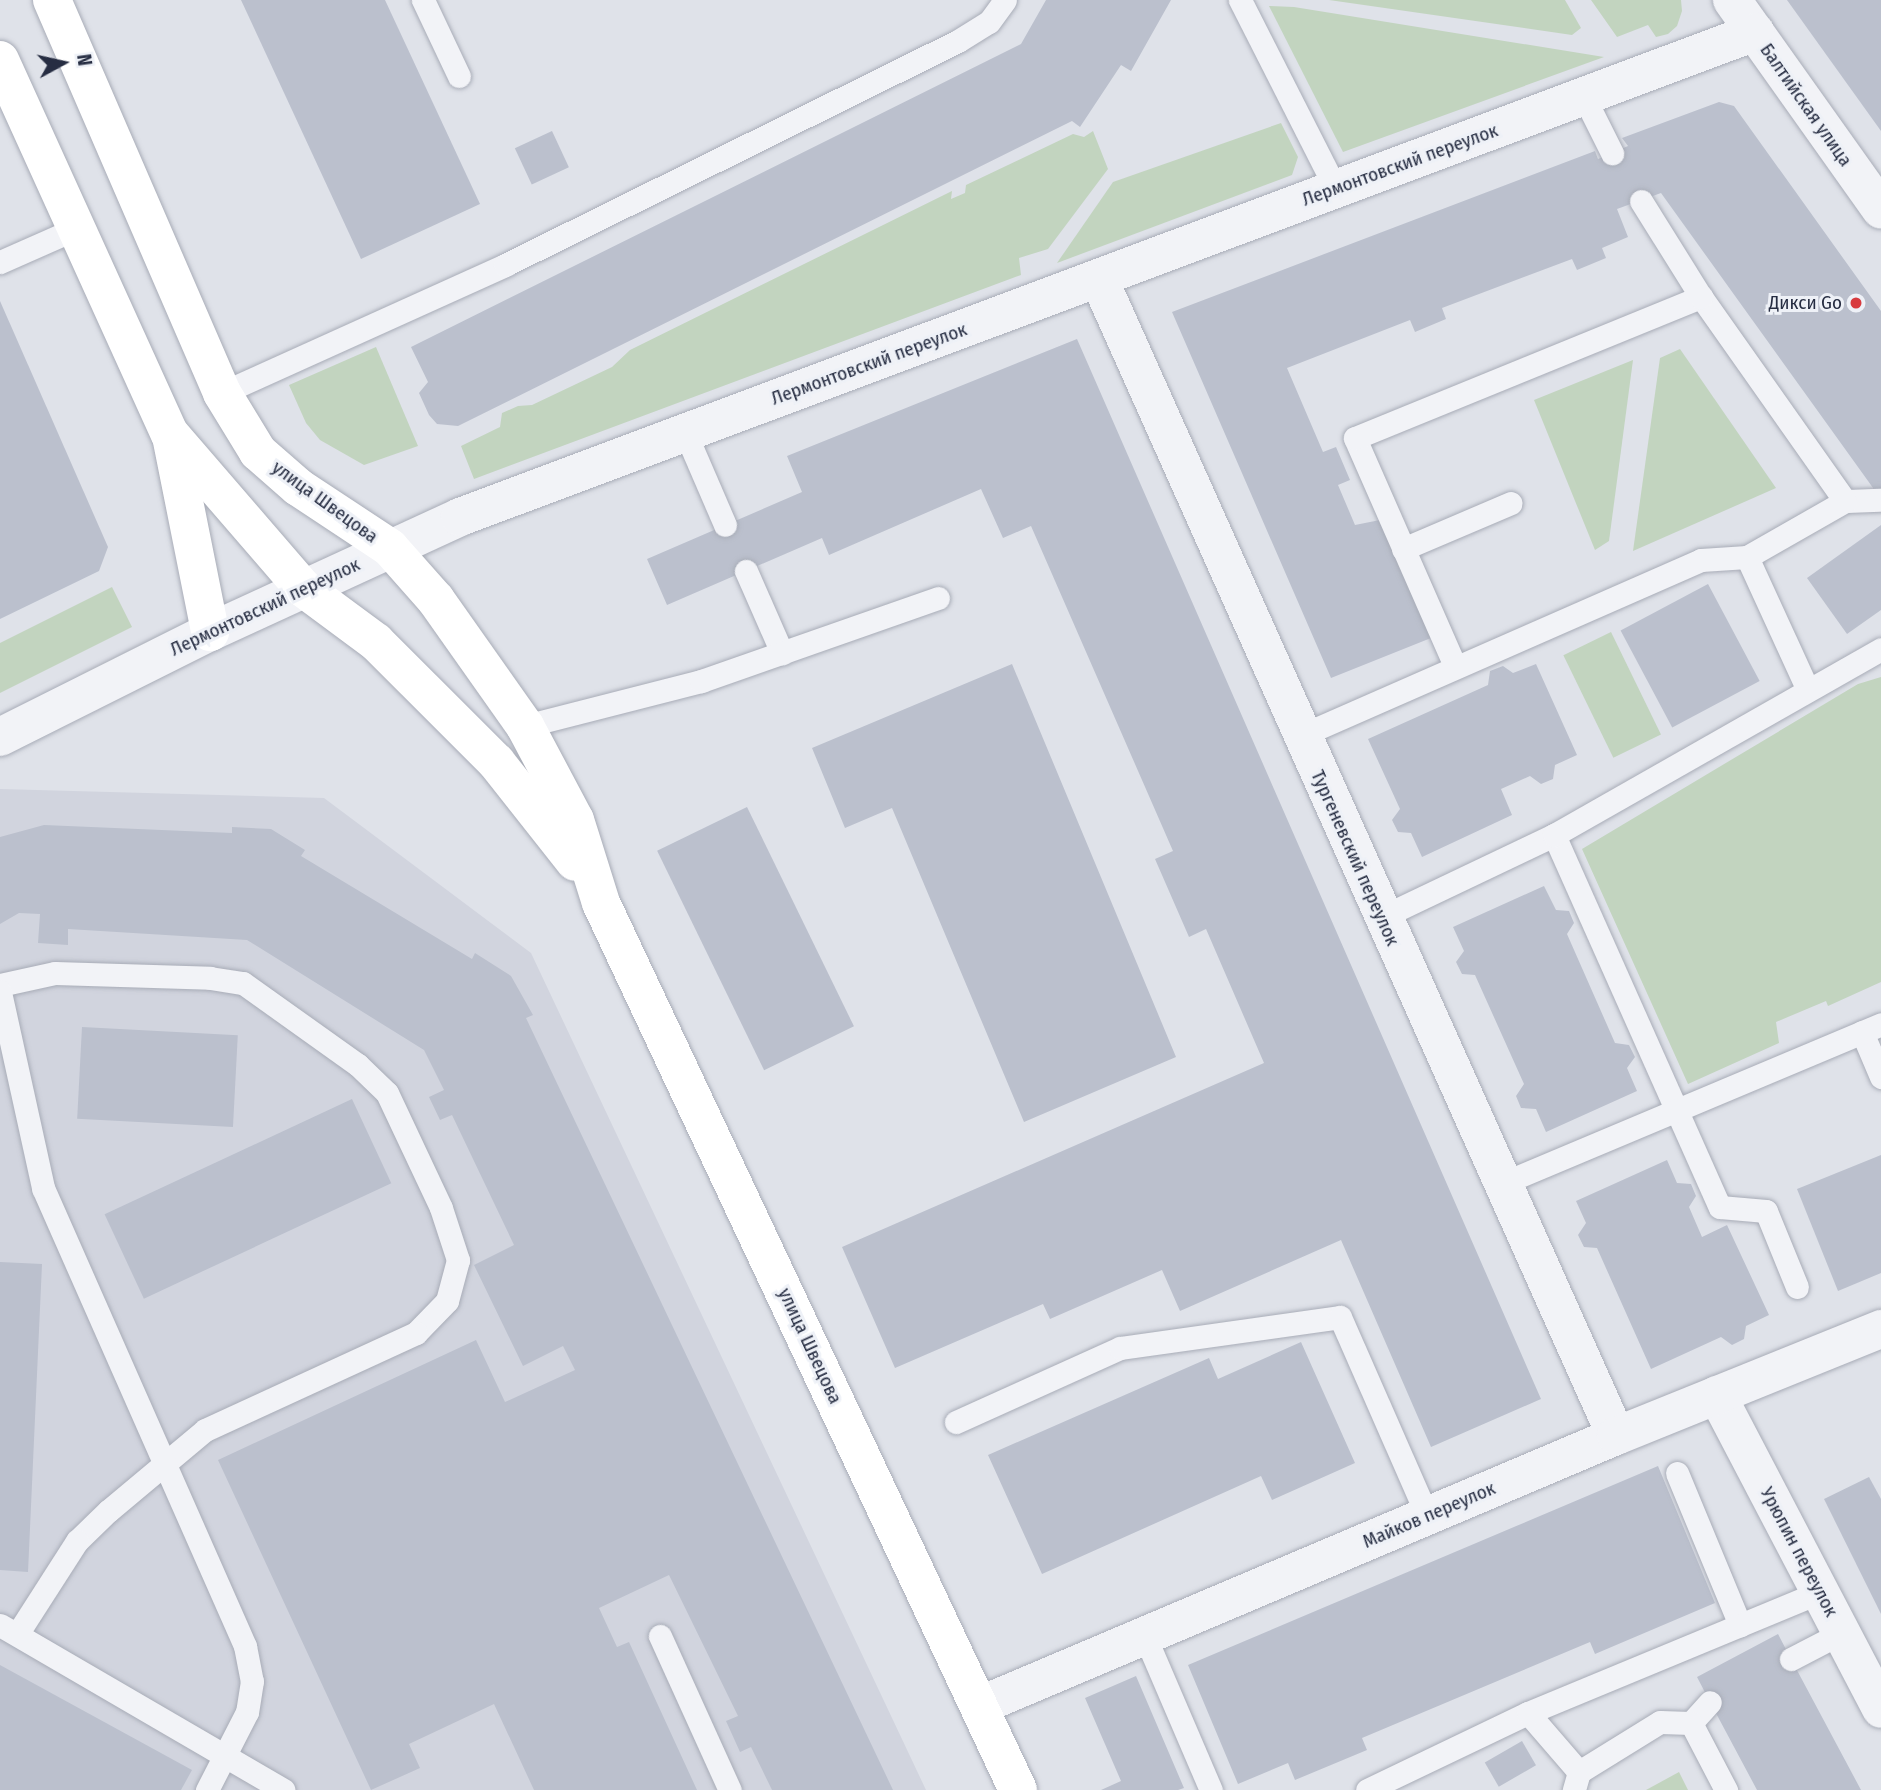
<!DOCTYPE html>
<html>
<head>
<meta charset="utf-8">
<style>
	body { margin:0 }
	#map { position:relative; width:1881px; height:1790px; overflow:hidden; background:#dfe2e9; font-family:"Fira Sans Condensed",sans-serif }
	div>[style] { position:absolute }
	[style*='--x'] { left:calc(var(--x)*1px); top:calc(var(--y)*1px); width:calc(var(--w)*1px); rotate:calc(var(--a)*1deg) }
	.built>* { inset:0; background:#d1d4de }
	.green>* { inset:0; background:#c2d4bf; transform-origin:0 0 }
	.building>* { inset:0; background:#bbc0cd; transform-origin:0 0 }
	.roads { filter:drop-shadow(0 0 2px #a8acb7) drop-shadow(0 0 2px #a8acb7) }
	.lane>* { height:23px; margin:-11.5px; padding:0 11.5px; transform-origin:11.5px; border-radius:11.5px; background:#f2f3f7 }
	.street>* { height:38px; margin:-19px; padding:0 19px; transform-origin:19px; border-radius:19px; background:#f2f3f7 }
	.secondary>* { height:38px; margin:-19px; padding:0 19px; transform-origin:19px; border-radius:19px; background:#fff }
	.dots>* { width:19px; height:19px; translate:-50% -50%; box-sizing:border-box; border:4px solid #eef1f7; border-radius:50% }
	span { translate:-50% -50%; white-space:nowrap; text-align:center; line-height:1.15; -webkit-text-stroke:6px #eef1f7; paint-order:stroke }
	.street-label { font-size:19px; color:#262d42 }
	.poi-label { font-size:19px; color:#262d42 }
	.right { translate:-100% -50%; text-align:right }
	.north { position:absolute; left:28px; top:28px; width:70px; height:70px; -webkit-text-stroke:5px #eef1f7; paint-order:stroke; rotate:82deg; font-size:19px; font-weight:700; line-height:28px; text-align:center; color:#262d42 }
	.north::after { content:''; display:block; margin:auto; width:24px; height:32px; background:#262d42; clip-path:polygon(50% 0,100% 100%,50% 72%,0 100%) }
</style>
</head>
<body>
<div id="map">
	<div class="built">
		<i style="clip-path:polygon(0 789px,324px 798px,531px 953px,926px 1790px,0 1790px)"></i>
	</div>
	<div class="green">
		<i style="clip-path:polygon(1329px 0,1565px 0,1581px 28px,1572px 35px)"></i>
		<i style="clip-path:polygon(1591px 0,1681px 0,1682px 11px,1677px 26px,1668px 34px,1656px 37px,1648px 25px,1617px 37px)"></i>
		<i style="clip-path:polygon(1269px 6px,1294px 7px,1604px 57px,1343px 152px)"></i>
		<i style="clip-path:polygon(1281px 123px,1298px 157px,1292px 175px,1057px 263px,1113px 182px)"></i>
		<i style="clip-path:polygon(1093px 131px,1108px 169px,1048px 249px,1019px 258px,1021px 275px,474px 479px,461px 446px,500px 427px,502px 413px,518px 406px,532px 405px,612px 367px,630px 350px,952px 191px,951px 199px,965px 193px,966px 185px,1073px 134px,1084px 137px)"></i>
		<i style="clip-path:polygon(376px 347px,418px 446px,364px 465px,320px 440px,306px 423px,289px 385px)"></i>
		<i style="clip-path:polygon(1680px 349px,1776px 488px,1633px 551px,1660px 358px)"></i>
		<i style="clip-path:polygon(1633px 360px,1609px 541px,1595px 550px,1534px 400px)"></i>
		<i style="clip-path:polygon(112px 587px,132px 627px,0 693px,0 643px)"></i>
		<i style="left:1611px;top:632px;width:114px;height:53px;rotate:64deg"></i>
		<i style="clip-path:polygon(1881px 677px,1881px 982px,1828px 1006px,1826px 1001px,1776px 1022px,1779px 1043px,1688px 1084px,1582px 849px,1858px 684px)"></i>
		<i style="clip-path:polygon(1679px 1772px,1688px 1790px,1646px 1790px)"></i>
	</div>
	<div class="building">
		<i style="clip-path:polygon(241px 0,385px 0,480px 204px,361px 259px)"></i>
		<i style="clip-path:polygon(1046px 0,1171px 0,1131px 71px,1121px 65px,1080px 127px,1072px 121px,458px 426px,437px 424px,429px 415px,419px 393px,428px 382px,411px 347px,1021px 44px)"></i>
		<i style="clip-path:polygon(1787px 0,1881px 0,1881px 131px)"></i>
		<i style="clip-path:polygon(1719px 102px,1734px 106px,1881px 311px,1881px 499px,1661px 193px,1617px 209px,1628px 237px,1602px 248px,1606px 258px,1577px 270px,1572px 259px,1442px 308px,1446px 319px,1415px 332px,1410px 320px,1287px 368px,1323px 452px,1336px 447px,1350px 480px,1338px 485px,1355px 525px,1380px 520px,1431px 638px,1331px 678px,1172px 312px,1595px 151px,1598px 159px,1612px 153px,1628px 146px,1622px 138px)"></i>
		<i style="left:552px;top:131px;width:40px;height:41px;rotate:65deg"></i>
		<i style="clip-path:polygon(0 301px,108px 547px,99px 571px,0 619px)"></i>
		<i style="clip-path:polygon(1077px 339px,1541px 1399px,1431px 1447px,1341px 1240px,1180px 1311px,1162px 1270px,1050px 1319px,1043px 1304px,895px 1368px,842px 1247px,1264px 1063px,1206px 929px,1189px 937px,1155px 859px,1173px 851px,1031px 526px,1003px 538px,981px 489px,829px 555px,822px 538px,667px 605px,647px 559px,802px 492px,787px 456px)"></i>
		<i style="clip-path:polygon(1881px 525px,1881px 610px,1847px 634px,1807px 578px)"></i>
		<i style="left:1708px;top:584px;width:110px;height:99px;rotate:62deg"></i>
		<i style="clip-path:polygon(1012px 664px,1176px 1057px,1024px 1122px,892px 808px,845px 828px,812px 748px)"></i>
		<i style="clip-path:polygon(1536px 664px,1577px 755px,1555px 765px,1553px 779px,1541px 784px,1530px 776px,1501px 789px,1512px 815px,1422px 857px,1411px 833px,1398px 832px,1392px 820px,1400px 809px,1368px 739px,1488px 685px,1490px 671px,1503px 666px,1513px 673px)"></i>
		<i style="left:747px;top:807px;width:244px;height:100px;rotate:64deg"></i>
		<i style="clip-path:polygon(44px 825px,232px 833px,232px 827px,271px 829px,305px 850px,301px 856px,472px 959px,475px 953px,511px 976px,533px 1015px,526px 1018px,893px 1790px,772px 1790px,751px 1747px,740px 1752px,726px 1721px,738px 1716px,669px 1575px,599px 1608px,617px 1647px,629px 1642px,697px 1790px,534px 1790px,494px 1704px,409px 1744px,420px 1768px,371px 1790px,218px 1460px,476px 1340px,505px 1402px,575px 1370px,563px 1346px,523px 1366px,474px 1265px,514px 1245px,452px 1115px,440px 1120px,429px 1097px,444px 1090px,424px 1050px,247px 940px,68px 929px,68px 945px,38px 943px,40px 914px,19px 913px,0 924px,0 837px)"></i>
		<i style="clip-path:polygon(1544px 886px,1556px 910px,1569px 911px,1574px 923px,1567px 934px,1615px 1043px,1629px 1045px,1635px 1057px,1627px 1068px,1637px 1091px,1546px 1132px,1536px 1109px,1521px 1108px,1516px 1096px,1524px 1084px,1475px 975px,1462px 974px,1456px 962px,1464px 951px,1453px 927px)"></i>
		<i style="left:82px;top:1027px;width:156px;height:92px;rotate:3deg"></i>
		<i style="left:352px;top:1099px;width:93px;height:273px;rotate:65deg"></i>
		<i style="clip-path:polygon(1881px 1155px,1881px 1273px,1838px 1291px,1797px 1189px)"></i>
		<i style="clip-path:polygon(1667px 1160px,1677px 1183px,1691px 1184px,1696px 1196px,1689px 1207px,1702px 1237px,1727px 1225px,1769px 1315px,1746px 1326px,1744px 1339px,1732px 1345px,1721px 1337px,1651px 1369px,1597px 1248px,1584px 1247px,1578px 1235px,1586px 1223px,1576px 1201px)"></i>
		<i style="clip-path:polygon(0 1262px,42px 1264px,28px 1572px,0 1570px)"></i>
		<i style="clip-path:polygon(1301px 1342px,1355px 1463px,1272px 1500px,1261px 1476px,1042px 1574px,988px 1455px,1209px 1358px,1218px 1379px)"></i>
		<i style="clip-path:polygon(1658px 1466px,1715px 1603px,1595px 1654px,1590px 1642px,1362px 1738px,1367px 1750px,1295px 1780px,1288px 1763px,1238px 1784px,1188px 1665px)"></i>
		<i style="clip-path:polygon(1869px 1477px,1881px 1499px,1881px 1614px,1824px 1499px)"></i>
		<i style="clip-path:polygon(1778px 1634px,1791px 1659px,1861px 1790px,1757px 1790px,1710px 1702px,1697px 1677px)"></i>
		<i style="clip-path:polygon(0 1665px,192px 1770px,181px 1790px,0 1790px)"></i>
		<i style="clip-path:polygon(1136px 1676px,1184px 1788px,1178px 1790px,1101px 1790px,1121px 1781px,1085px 1698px)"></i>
		<i style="left:1522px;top:1741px;width:28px;height:43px;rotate:60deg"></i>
	</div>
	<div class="roads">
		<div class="lane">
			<i style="--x:423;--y:0;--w:84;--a:64.7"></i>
			<i style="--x:1240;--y:0;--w:212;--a:63.1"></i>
			<i style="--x:1584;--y:97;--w:63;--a:63.4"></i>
			<i style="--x:0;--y:262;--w:84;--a:-23.8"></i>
			<i style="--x:222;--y:393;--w:311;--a:-24.3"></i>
			<i style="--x:505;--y:265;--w:505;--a:-26.31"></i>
			<i style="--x:958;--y:41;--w:36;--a:-32"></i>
			<i style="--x:989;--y:22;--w:27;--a:-54"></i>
			<i style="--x:685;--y:432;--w:101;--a:66.7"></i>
			<i style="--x:1845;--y:501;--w:36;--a:-2"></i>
			<i style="--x:1403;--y:549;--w:117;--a:-23.1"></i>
			<i style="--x:1747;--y:557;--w:146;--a:65.4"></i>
			<i style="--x:746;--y:571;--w:90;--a:66.3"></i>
			<i style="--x:1455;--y:666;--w:249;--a:-113.7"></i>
			<i style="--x:1355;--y:438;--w:374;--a:-22.2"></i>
			<i style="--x:525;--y:726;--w:182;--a:-14.3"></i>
			<i style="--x:701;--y:681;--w:251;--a:-19.3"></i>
			<i style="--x:1300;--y:736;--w:438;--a:-23.7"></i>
			<i style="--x:1701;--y:560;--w:46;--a:-3.7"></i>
			<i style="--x:1747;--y:557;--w:113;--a:-29.7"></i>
			<i style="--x:1845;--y:501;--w:250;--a:-125.2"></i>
			<i style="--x:1701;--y:297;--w:113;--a:-122"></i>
			<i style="--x:1554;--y:835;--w:407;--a:66"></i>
			<i style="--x:1720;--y:1207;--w:46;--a:5"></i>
			<i style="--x:1766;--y:1211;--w:82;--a:67.8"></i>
			<i style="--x:1382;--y:917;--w:191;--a:-25.5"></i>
			<i style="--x:1554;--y:835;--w:376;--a:-29.6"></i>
			<i style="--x:0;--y:985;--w:56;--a:-12.3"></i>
			<i style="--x:55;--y:973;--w:155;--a:1.8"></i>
			<i style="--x:210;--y:978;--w:33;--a:9"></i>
			<i style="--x:243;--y:983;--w:141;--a:35.5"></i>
			<i style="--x:358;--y:1065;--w:40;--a:44"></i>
			<i style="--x:387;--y:1093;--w:127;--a:64.8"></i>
			<i style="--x:441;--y:1208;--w:55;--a:71.9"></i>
			<i style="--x:458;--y:1260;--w:42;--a:105"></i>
			<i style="--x:447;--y:1301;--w:45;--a:134.1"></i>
			<i style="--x:416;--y:1333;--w:232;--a:155.3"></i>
			<i style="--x:205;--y:1430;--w:126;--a:140.1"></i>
			<i style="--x:108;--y:1511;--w:43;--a:135.9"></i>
			<i style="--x:77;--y:1541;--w:109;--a:122.7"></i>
			<i style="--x:0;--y:992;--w:201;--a:77.6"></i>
			<i style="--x:43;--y:1188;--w:501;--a:66.2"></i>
			<i style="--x:245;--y:1646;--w:36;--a:79"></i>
			<i style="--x:252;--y:1681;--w:31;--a:99"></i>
			<i style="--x:247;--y:1712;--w:88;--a:117.1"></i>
			<i style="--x:1862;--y:1032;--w:49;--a:67.1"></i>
			<i style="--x:1501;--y:1184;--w:412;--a:-22.8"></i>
			<i style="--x:956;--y:1422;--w:180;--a:-24.3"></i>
			<i style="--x:1120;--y:1348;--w:222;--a:-8"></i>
			<i style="--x:1340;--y:1317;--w:216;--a:66.3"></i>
			<i style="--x:1677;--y:1473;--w:165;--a:67.5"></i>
			<i style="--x:0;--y:1625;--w:328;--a:30.2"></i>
			<i style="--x:1144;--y:1634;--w:170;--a:66.8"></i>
			<i style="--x:660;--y:1636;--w:169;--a:65.6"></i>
			<i style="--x:1791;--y:1659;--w:56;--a:-27.5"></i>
			<i style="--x:1528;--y:1713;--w:78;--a:49.2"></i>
			<i style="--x:1579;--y:1772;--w:19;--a:106"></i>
			<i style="--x:1691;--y:1723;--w:28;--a:-48"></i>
			<i style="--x:1579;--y:1772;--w:95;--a:-31.7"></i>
			<i style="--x:1660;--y:1722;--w:31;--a:2"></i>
			<i style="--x:1691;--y:1723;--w:76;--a:62.4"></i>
			<i style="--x:1367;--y:1790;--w:178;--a:-25.6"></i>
			<i style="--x:1528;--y:1713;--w:316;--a:-22.5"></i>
		</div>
		<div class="street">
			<i style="--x:1732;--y:0;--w:257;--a:54.6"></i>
			<i style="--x:1099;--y:279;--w:1267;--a:65.92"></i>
			<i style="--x:0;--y:737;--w:235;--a:-26.6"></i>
			<i style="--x:210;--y:632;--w:275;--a:-24.7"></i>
			<i style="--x:460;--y:517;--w:1383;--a:-20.53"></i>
			<i style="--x:1717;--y:1395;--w:354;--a:62.4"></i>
			<i style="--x:979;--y:1706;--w:692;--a:-22.97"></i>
			<i style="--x:1616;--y:1436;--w:286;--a:-22"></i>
		</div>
		<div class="secondary">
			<i style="--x:52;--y:0;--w:428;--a:66.6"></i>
			<i style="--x:222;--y:393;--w:69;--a:58.6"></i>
			<i style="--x:258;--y:452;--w:53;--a:41.2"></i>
			<i style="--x:298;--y:487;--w:110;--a:33.5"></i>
			<i style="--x:390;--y:548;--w:69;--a:48.5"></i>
			<i style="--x:436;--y:600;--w:154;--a:54.8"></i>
			<i style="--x:525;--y:726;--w:106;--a:62"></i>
			<i style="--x:575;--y:820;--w:87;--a:72.6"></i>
			<i style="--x:601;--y:903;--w:980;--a:64.82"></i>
			<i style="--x:0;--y:60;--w:411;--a:65.6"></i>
			<i style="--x:170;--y:434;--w:203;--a:49.2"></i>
			<i style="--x:303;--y:588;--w:91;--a:36.5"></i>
			<i style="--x:376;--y:642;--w:170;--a:45"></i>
			<i style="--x:496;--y:762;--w:127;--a:51.7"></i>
			<i style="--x:171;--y:436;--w:200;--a:78.7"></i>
		</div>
	</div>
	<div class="dots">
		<i style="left:1856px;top:303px;background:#d83a3e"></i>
	</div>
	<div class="street-label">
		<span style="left:1806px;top:105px;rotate:55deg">Балтийская улица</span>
		<span style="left:1400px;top:165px;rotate:-20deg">Лермонтовский переулок</span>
		<span style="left:869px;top:364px;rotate:-20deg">Лермонтовский переулок</span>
		<span style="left:325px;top:502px;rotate:36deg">улица Швецова</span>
		<span style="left:265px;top:607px;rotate:-25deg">Лермонтовский переулок</span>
		<span style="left:1355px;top:858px;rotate:66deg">Тургеневский переулок</span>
		<span style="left:810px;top:1346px;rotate:65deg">улица Швецова</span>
		<span style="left:1429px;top:1515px;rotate:-23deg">Майков переулок</span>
		<span style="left:1799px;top:1552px;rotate:62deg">Урюпин переулок</span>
	</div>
	<div class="poi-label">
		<span class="right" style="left:1842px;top:303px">Дикси Go</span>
	</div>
	<div class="north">N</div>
</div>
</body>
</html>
